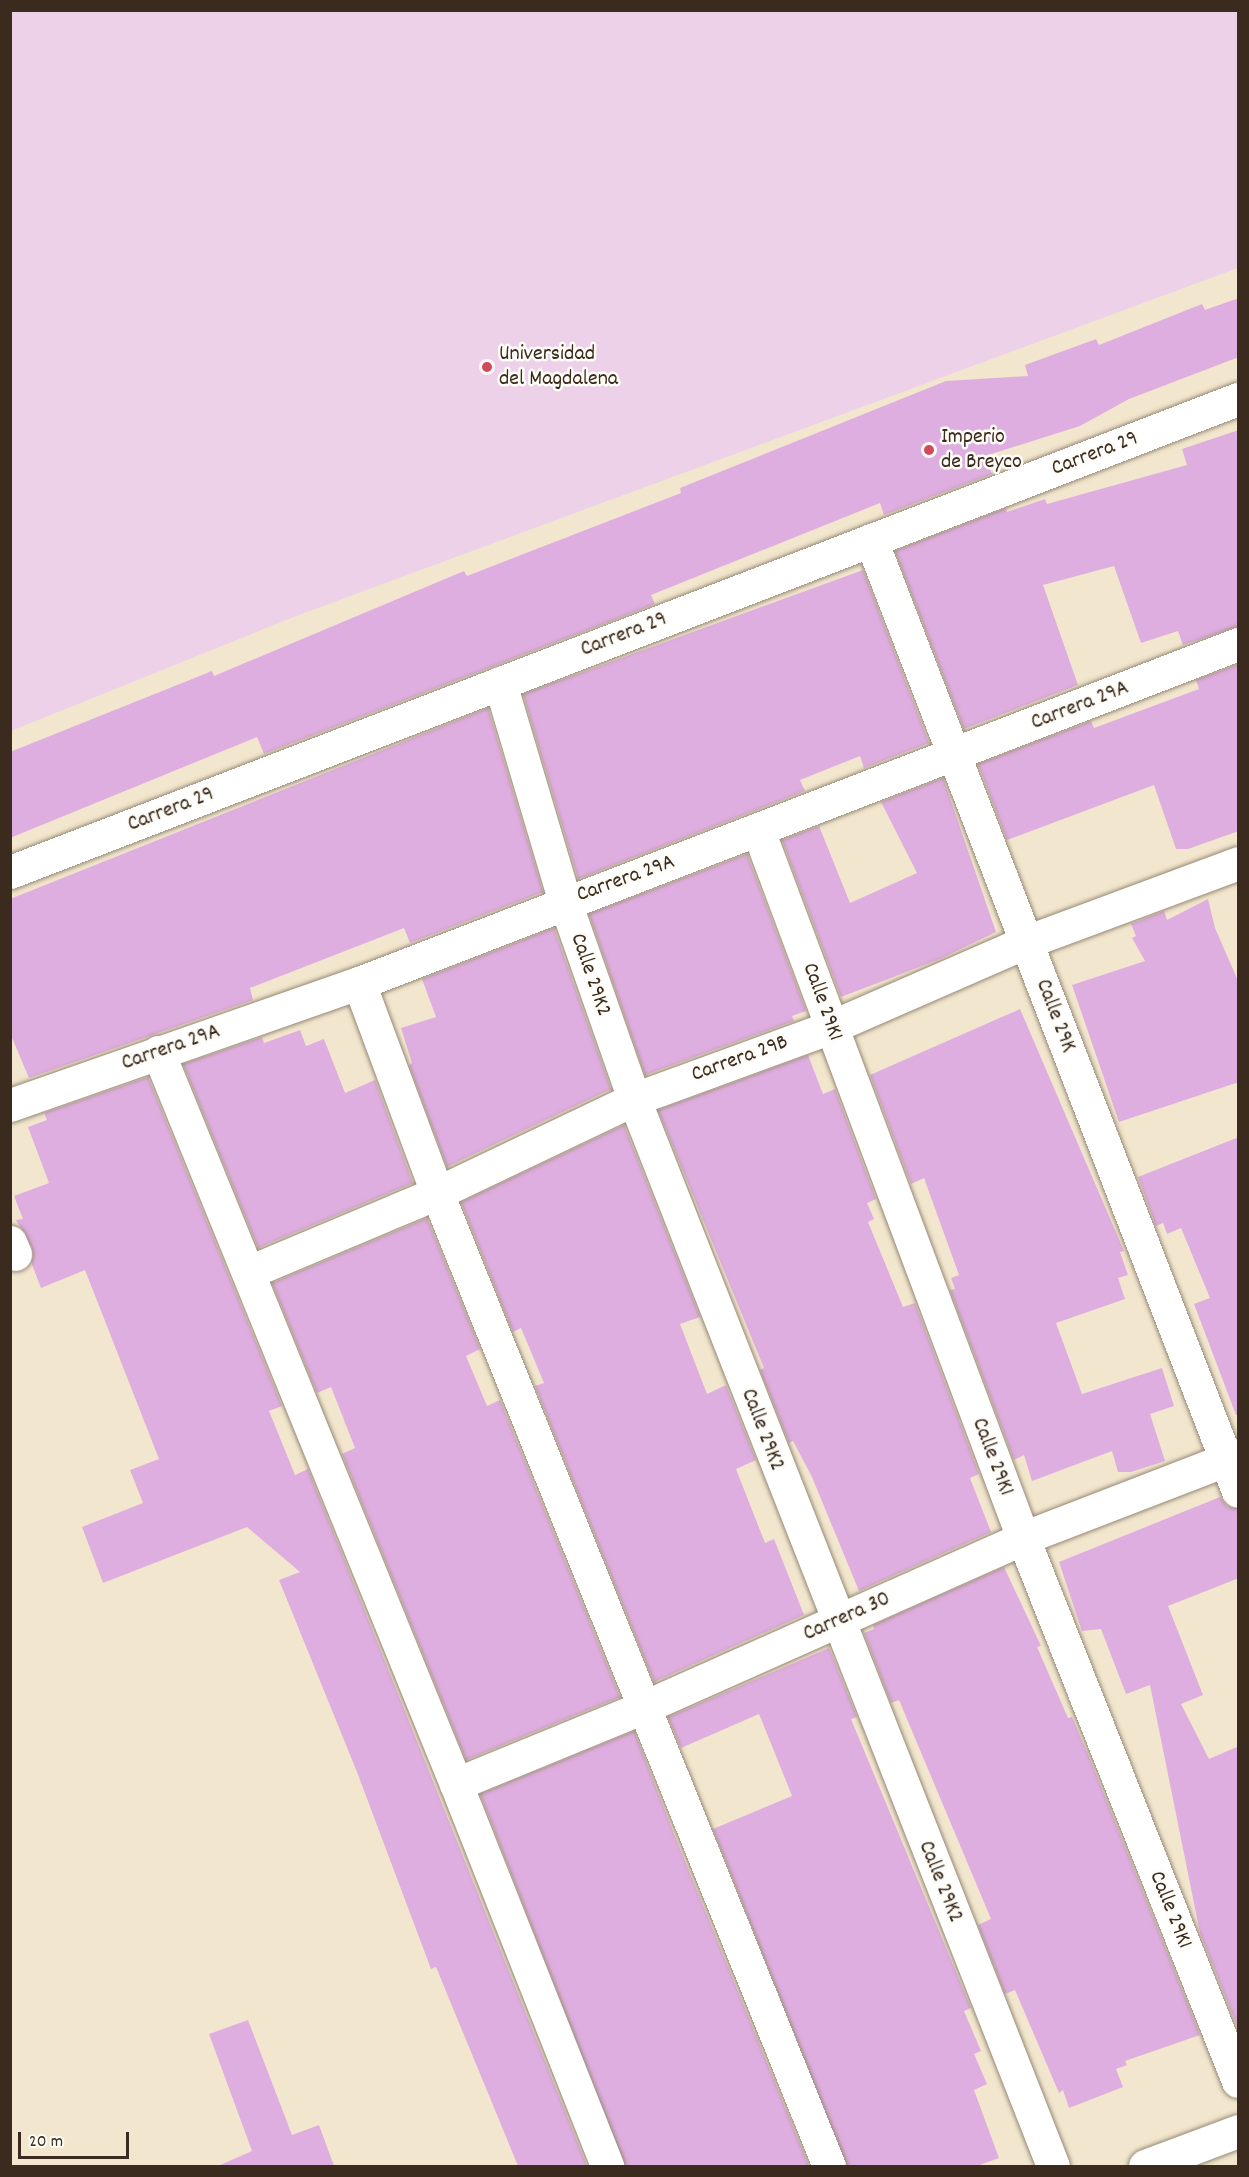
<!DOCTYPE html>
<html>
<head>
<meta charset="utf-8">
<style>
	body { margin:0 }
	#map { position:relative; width:1249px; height:2177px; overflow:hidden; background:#f2e7ce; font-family:Dekko,sans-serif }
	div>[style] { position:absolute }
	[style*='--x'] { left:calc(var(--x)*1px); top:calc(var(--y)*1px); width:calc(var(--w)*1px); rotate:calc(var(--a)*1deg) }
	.built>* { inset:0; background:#edd1e9 }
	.building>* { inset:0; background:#dfaee0 }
	.roads { filter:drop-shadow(0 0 2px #968876) drop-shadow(0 0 2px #968876) }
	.minor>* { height:33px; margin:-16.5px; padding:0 16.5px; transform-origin:16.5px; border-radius:16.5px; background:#fff }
	.dots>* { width:16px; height:16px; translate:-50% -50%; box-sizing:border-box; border:3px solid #fdfcf7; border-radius:50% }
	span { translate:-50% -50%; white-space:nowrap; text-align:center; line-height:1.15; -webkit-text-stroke:5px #fdfcf7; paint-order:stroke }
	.poi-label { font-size:22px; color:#3b2a1e }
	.left { translate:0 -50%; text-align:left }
	.street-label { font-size:22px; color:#3b2a1e }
	.frame { position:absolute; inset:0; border:12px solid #3b2a1e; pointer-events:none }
	.scale { position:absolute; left:18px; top:2132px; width:111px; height:27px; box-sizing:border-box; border:3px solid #3b2a1e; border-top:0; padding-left:8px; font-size:18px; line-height:21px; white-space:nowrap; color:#3b2a1e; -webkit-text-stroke:4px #fdfcf7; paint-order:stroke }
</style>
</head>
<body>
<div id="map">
	<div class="built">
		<i style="clip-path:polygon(11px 10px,1238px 11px,1238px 268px,291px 618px,11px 731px)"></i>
	</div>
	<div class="building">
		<i style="clip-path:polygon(1239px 298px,1239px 357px,1129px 399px,1080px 426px,985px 456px,992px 474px,884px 515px,880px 503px,651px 595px,655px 604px,264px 754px,257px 737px,10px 838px,10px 752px,212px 671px,214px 676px,464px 571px,467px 576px,681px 493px,680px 488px,946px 381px,1028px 376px,1025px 365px,1096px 339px,1099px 345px,1202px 304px,1205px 310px)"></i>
		<i style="clip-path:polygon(1239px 430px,1239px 626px,1183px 645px,1178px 631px,1141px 643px,1114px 566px,1043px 585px,1078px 685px,964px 729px,895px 551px,1006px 508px,1007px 512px,1045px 499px,1047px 504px,1187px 465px,1182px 449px)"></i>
		<i style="clip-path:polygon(863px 570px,929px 743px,864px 768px,860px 756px,800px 780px,805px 791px,578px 879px,523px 694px)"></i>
		<i style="clip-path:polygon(1239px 664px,1239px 831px,1188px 849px,1176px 849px,1154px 785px,1007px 840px,978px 764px,1091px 721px,1094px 728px,1199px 689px,1196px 680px)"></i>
		<i style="clip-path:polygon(488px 708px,543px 892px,410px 943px,404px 928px,250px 988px,253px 1000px,29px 1078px,10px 1033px,10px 899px)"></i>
		<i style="clip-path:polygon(943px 778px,996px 932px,940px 959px,841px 997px,782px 840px,819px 826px,850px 903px,917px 873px,881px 802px)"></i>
		<i style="clip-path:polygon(747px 854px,806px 1011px,792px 1016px,794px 1021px,645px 1075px,589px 914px)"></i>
		<i style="clip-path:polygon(1208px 899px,1215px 928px,1239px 983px,1239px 1082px,1119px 1122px,1072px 985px,1145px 961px,1132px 938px,1136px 936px,1131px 924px,1164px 911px,1167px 920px)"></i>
		<i style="clip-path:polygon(554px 928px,611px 1089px,447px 1167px,409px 1065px,412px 1063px,401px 1028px,436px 1017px,422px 979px)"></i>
		<i style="clip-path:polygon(1020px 1009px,1124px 1251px,1120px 1252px,1128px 1275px,1118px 1278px,1125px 1299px,1056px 1323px,1082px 1394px,1162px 1368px,1174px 1406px,1150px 1414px,1165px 1461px,1131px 1472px,1118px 1472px,1112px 1451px,1032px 1481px,1024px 1455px,1014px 1460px,950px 1290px,955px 1289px,951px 1278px,959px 1275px,924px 1178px,911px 1184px,870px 1075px)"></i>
		<i style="clip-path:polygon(300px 1030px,306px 1046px,324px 1039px,345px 1093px,375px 1080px,413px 1183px,258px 1248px,183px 1064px,262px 1037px,264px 1043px)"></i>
		<i style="clip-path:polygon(808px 1055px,823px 1094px,835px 1089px,876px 1199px,867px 1203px,874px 1219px,868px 1222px,903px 1307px,915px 1303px,979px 1474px,970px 1478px,991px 1532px,859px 1591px,812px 1477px,793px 1441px,789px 1443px,760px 1370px,764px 1368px,658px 1110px)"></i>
		<i style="clip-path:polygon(148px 1077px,282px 1406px,269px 1411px,295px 1475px,308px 1469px,587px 2166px,518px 2166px,436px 1967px,431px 1969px,357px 1772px,279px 1580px,300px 1572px,247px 1527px,103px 1583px,82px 1527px,143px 1503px,130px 1470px,159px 1459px,85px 1270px,41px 1288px,31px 1262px,32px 1247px,16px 1220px,23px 1219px,14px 1196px,49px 1183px,28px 1127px,47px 1120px,44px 1113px)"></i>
		<i style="clip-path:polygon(624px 1125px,700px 1317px,680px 1324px,707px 1394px,726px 1385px,756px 1460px,736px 1469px,765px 1543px,774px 1539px,804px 1615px,654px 1682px,535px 1386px,544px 1383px,521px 1328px,513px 1332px,461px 1202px)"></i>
		<i style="clip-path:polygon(1239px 1137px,1239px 1415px,1236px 1415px,1194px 1304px,1210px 1298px,1181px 1228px,1167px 1234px,1163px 1223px,1156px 1226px,1138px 1177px)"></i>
		<i style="clip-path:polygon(427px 1218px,480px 1349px,466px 1356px,487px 1406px,500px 1400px,620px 1697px,466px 1760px,342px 1454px,355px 1448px,331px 1387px,317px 1393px,272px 1283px)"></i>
		<i style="clip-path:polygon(1220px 1497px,1227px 1506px,1239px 1509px,1239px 1578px,1168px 1606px,1203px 1695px,1181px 1704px,1209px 1759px,1239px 1746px,1239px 2031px,1200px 1933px,1150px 1685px,1126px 1694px,1101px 1629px,1082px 1631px,1059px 1562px)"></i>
		<i style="clip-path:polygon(1004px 1567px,1041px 1646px,1037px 1647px,1068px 1718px,1072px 1717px,1088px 1754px,1200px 2035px,1125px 2061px,1127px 2065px,1116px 2069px,1123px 2087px,1069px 2108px,1063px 2090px,1059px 2093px,1015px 1990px,1005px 1994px,978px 1925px,991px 1919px,899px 1700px,891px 1703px,864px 1633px,874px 1629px,873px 1625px)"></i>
		<i style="clip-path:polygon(829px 1648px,857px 1717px,851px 1719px,971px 2008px,964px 2011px,981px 2051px,974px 2054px,987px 2084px,974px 2090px,999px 2158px,977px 2166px,847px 2166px,713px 1829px,792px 1796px,776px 1756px,759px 1714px,681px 1748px,668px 1717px)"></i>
		<i style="clip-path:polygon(634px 1731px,678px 1844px,809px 2166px,625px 2166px,480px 1794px)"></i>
		<i style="clip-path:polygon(248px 2020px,292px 2135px,319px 2125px,334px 2166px,218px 2166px,252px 2151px,209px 2034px)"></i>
	</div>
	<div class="roads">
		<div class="minor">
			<i style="--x:871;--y:540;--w:1019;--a:68.9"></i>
			<i style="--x:500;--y:683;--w:228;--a:73.5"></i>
			<i style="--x:565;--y:902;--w:209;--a:70.7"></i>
			<i style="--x:634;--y:1099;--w:1146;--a:68.56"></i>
			<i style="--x:758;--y:830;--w:756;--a:69.48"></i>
			<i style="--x:1023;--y:1538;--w:584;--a:68.4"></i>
			<i style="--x:10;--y:872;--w:1316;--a:-21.07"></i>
			<i style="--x:359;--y:983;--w:224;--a:69.6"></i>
			<i style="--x:437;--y:1193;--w:1049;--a:68.06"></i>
			<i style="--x:158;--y:1052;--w:790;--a:67.85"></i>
			<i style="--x:456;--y:1784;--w:411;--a:68.4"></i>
			<i style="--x:10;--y:1105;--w:370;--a:-19.3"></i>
			<i style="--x:359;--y:983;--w:942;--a:-21.09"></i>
			<i style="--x:10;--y:1242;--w:13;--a:67"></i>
			<i style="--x:249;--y:1272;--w:204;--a:-22.8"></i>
			<i style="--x:437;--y:1193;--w:218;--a:-25.5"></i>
			<i style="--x:634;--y:1099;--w:210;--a:-20.1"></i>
			<i style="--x:831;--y:1027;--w:213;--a:-23.6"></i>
			<i style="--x:1026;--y:942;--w:226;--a:-20.4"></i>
			<i style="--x:456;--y:1784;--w:203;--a:-22.3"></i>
			<i style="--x:644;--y:1707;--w:415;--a:-24"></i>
			<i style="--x:1023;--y:1538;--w:230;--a:-21.1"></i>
			<i style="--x:1145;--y:2166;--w:99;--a:-20.6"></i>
		</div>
	</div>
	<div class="dots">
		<i style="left:487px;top:367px;background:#d1495b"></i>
		<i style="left:929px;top:450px;background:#d1495b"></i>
	</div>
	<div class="poi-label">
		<span class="left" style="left:499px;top:367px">Universidad<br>del Magdalena</span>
		<span class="left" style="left:941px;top:450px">Imperio<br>de Breyco</span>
	</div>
	<div class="street-label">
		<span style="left:1095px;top:454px;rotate:-21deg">Carrera 29</span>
		<span style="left:624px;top:635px;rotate:-21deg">Carrera 29</span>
		<span style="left:1080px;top:706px;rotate:-21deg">Carrera 29A</span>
		<span style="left:171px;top:810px;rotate:-21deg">Carrera 29</span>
		<span style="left:626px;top:879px;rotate:-20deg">Carrera 29A</span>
		<span style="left:590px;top:975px;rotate:71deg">Calle 29K2</span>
		<span style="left:822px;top:1002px;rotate:70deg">Calle 29K1</span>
		<span style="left:1055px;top:1016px;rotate:69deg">Calle 29K</span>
		<span style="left:171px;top:1048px;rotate:-19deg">Carrera 29A</span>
		<span style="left:740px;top:1059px;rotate:-20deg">Carrera 29B</span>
		<span style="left:762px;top:1430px;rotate:69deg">Calle 29K2</span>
		<span style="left:992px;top:1457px;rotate:69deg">Calle 29K1</span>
		<span style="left:847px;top:1617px;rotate:-24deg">Carrera 30</span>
		<span style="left:940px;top:1882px;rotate:68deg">Calle 29K2</span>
		<span style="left:1170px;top:1910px;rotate:68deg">Calle 29K1</span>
	</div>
	<div class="frame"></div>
	<div class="scale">20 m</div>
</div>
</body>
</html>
